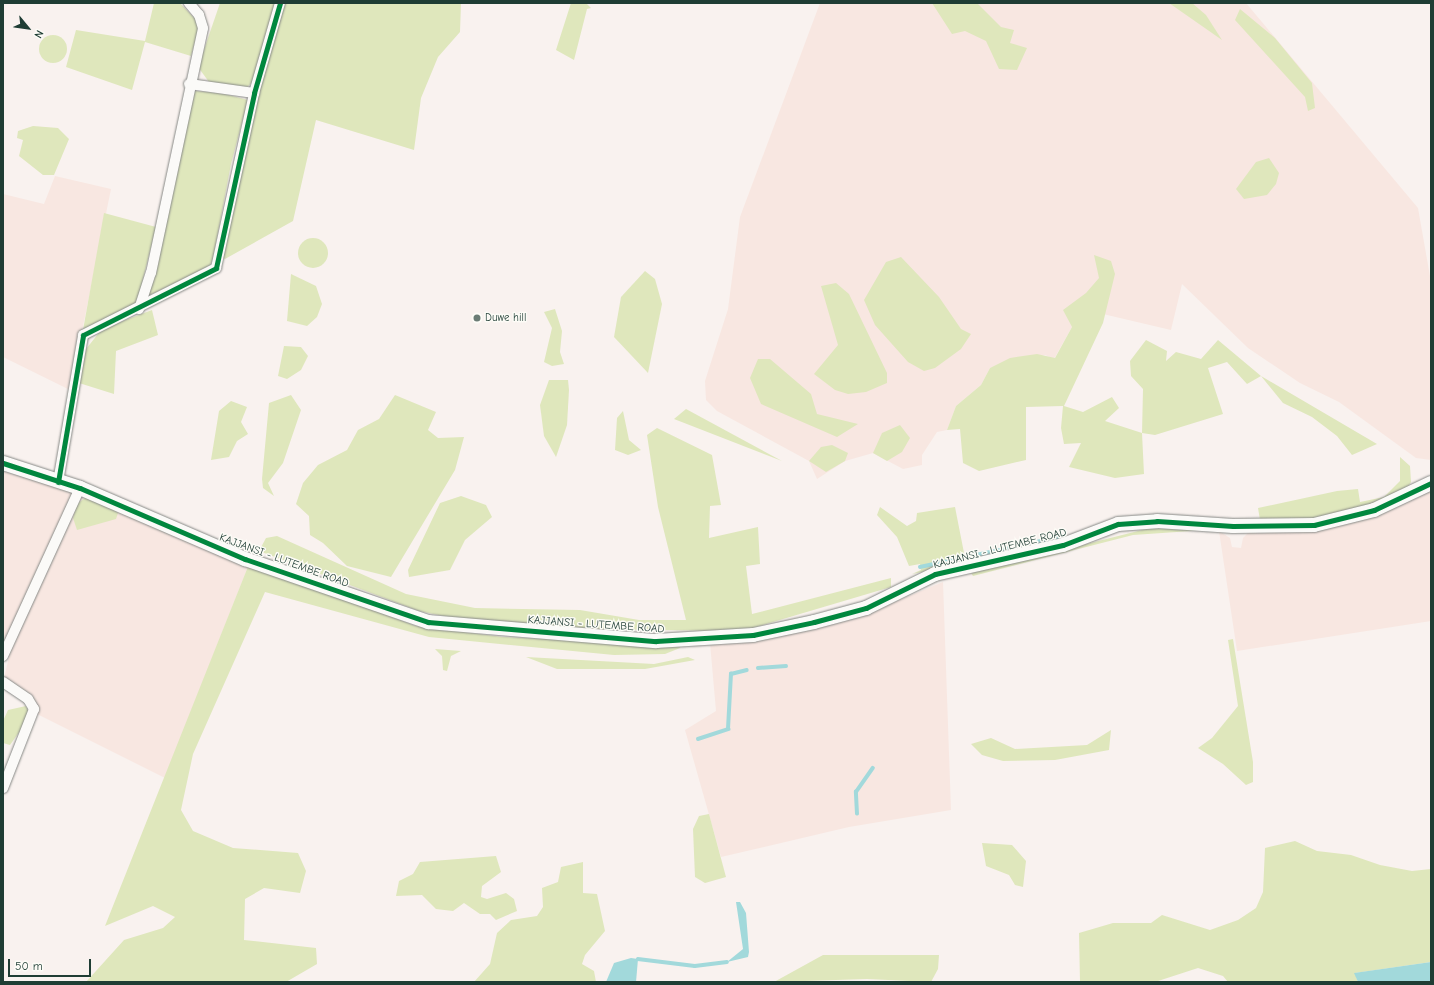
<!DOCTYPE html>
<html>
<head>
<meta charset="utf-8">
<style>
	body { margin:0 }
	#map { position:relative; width:1434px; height:985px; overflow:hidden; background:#f9f2ef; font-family:"Comic Neue",sans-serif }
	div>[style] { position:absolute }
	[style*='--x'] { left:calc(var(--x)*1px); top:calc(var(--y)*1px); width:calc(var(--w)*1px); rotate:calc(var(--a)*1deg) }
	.built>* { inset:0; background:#f8e7e1 }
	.green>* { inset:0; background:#dfe7bc }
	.round { border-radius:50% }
	.water>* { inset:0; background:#a2d9db }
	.stream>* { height:3.5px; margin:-1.75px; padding:0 1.75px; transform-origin:1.75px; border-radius:1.75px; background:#a2d9db }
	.roads { filter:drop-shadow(0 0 1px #878986) drop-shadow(0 0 1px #878986) }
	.street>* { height:10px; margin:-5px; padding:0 5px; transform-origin:5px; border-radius:5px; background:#fbfaf8 }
	.secondary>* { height:14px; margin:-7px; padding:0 7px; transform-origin:7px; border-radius:7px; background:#fbfaf8 }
	.cycleway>* { height:5px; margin:-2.5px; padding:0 2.5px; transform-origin:2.5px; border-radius:2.5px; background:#00873e }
	.dots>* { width:11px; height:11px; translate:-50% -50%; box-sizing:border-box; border:2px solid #fdfcf7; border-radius:50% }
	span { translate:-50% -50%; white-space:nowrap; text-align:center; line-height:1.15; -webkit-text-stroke:3px #fdfcf7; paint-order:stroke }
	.poi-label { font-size:11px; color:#1f3d34 }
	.left { translate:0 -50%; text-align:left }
	.street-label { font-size:11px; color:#1f3d34 }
	.frame { position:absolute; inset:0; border:4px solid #1f3d34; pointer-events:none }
	.north { position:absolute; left:8px; top:8px; width:40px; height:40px; -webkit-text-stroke:3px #fdfcf7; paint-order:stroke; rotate:119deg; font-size:11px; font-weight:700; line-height:16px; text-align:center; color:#1f3d34 }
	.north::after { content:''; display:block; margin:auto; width:14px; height:18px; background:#1f3d34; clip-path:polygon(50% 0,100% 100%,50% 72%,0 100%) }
	.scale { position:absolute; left:8px; top:959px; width:83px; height:18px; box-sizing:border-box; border:2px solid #1f3d34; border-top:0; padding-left:5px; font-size:12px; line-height:14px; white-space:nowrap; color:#1f3d34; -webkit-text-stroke:3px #fdfcf7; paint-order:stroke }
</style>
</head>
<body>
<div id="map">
	<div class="built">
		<i style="clip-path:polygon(820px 3px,1246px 3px,1418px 208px,1431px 282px,1431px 460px,1416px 458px,1339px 402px,1300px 383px,1248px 348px,1182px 284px,1171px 330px,1103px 314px,1064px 310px,1072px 327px,1054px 359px,1045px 355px,990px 368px,981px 385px,956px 406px,947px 430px,937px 432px,922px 455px,922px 465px,903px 469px,873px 453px,845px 461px,817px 479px,809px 461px,717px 411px,706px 400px,705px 381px,728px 309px,740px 217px)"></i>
		<i style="clip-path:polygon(55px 176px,111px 189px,70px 390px,3px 357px,3px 194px,44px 204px)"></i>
		<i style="clip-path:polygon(3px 471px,74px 491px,3px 649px)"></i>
		<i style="clip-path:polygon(1431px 487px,1431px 621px,1237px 651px,1219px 531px,1230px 538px,1232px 547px,1241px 548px,1243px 538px,1251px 530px,1315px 528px)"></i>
		<i style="clip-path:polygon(81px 497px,249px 564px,165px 778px,37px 714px,4px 678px,11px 649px)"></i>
		<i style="clip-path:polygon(943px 582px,951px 810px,849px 827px,721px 857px,685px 730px,716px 711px,710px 643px,775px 637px,856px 618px)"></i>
	</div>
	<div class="green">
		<i style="clip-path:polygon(154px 3px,180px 3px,197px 21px,198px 30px,191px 56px,145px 42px,132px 90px,66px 67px,76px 30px,145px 41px)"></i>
		<i style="clip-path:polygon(220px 3px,276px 3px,254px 81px,246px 88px,209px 82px,198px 67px)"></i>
		<i style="clip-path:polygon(283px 3px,461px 3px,460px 32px,438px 57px,421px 98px,414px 150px,316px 120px,293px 221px,225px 259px,222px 257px,253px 108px)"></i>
		<i style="clip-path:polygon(571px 3px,586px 3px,591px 8px,587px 9px,574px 60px,556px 50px)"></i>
		<i style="clip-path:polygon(932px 3px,977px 3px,1001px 27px,1014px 30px,1010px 43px,1027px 48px,1017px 70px,999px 69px,986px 41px,965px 31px,952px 34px)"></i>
		<i style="clip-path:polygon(1169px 3px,1192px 3px,1206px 15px,1222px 40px)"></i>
		<i style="clip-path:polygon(1240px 9px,1275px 38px,1312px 83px,1315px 108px,1308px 111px,1305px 97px,1235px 20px)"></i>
		<i class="round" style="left:39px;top:35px;width:28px;height:28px"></i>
		<i style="clip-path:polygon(195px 91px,221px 93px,248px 100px,231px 164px,213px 259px,207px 271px,147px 296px)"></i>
		<i style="clip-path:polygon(33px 126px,58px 128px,69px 139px,54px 175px,43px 175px,19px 156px,23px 140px,17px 138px,18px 131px)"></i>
		<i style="clip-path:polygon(1269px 158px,1279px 173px,1276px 184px,1267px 195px,1244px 199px,1236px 189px,1256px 162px)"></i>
		<i style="clip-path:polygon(104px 213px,156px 227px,137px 303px,83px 330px)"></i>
		<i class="round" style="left:298px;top:238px;width:30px;height:30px"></i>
		<i style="clip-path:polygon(1094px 255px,1111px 261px,1115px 274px,1103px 323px,1064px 406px,1083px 412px,1112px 397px,1119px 408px,1105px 421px,1142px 433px,1143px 389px,1131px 376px,1130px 361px,1146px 340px,1167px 351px,1166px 361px,1176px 352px,1201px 359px,1218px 340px,1261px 376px,1377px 444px,1352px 455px,1337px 436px,1312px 417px,1283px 403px,1261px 376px,1247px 384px,1227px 362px,1208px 368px,1223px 414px,1155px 435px,1142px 433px,1144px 474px,1115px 478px,1069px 467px,1081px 443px,1064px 444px,1061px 428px,1063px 406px,1026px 407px,1026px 460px,979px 471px,963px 463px,960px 429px,947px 430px,956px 406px,981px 385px,990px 368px,1010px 358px,1037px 354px,1055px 358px,1072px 327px,1063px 310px,1086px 293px,1099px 278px)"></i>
		<i style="clip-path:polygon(901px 257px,939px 297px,961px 329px,971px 334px,961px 349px,935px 368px,924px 371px,908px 362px,875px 325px,864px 300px,886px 262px)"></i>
		<i style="clip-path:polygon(645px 271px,655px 279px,662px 304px,648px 373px,614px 337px,621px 297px)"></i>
		<i style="clip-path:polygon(291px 274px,316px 286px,322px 304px,317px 317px,307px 326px,287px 321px)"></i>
		<i style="clip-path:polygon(836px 283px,849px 294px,887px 373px,887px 383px,866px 392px,848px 394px,835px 390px,814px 374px,838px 345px,821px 286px)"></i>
		<i style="clip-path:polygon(555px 309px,562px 331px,560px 352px,564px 364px,552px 366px,544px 362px,552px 328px,544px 312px)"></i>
		<i style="clip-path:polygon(152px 310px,158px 335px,116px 351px,114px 394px,79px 383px,86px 349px,102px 329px)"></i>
		<i style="clip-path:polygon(284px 346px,301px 347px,308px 356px,301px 370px,287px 379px,278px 376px)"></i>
		<i style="clip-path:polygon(758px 359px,770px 359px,811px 394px,817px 414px,858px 424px,837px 437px,761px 404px,750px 378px)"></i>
		<i style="clip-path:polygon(549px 380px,568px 380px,569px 390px,567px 425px,556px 457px,544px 436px,540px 405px)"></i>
		<i style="clip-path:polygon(291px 395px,301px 410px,283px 463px,268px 483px,274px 496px,263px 488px,262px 479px,269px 403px)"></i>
		<i style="clip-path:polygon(395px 395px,436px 412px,428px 430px,438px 438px,464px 437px,455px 470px,391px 577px,347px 566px,323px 543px,310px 535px,309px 516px,296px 504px,303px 483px,318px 465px,347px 450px,358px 430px,379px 419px)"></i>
		<i style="clip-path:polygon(231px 401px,247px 407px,241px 422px,248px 434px,237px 441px,229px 457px,211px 460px,219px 411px)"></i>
		<i style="clip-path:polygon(686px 409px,782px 461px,674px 419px)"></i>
		<i style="clip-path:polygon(623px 411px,629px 440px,641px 450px,628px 455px,615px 450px,617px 418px)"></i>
		<i style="clip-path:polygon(900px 425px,910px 438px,902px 452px,887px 461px,873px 453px,882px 433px)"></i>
		<i style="clip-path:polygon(657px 428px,712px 455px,721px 505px,710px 506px,709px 538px,758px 527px,760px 564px,746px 566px,752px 614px,891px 578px,891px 587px,753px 628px,725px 631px,592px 629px,448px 617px,419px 611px,259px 551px,266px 538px,277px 536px,406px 594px,475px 608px,580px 610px,639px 620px,686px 620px,658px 507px,647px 435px)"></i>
		<i style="clip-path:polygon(832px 445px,848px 453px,845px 461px,826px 472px,809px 461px,821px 447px)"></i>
		<i style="clip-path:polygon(1400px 457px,1410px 466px,1411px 482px,1406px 490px,1377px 505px,1300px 521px,1260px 520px,1258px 508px,1337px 491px,1358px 489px,1360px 502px,1384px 497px,1400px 481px)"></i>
		<i style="clip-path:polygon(461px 496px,486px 505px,492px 517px,465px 540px,450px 570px,409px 577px,408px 570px,440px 503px)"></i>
		<i style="clip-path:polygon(85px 498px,107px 504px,118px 513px,116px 519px,77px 530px,73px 518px,77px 504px)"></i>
		<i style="clip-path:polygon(880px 507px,907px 526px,916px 521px,917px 513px,955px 507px,966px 563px,912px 574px,921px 570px,920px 564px,909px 566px,897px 537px,877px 515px)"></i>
		<i style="clip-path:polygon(1150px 528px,1206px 530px,1133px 535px,973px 576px,971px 573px)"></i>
		<i style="clip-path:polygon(249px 564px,416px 626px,503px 637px,679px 645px,680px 648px,665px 654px,614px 655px,429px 637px,265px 592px,193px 754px,181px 810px,193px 831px,233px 848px,298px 853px,306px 871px,300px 893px,264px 888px,245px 899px,244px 940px,316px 948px,317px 964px,286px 982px,86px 982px,124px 940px,163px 928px,175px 917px,153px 906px,105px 926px)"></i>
		<i style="clip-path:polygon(1233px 639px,1253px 762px,1253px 782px,1246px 785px,1223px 764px,1198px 748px,1212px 738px,1238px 706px,1228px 640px)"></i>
		<i style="clip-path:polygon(435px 649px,461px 651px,451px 656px,447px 671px,443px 670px,442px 656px)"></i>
		<i style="clip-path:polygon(526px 657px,654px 664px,688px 657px,695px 660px,645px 669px,557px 669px)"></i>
		<i style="clip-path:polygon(26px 706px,29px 713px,20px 731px,10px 745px,3px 743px,3px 721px,8px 710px)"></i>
		<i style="clip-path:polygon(1111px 730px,1109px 750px,1055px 760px,1003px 761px,982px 755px,971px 744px,991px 738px,1015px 749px,1087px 745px)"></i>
		<i style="clip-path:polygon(709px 814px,726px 877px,705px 883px,695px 877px,693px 829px,699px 816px)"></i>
		<i style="clip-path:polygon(1295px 841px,1317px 851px,1351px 855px,1380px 865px,1412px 871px,1431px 869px,1431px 962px,1355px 973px,1358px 982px,1228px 982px,1223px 976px,1198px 968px,1155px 982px,1080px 982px,1079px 933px,1113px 923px,1151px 923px,1162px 915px,1210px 930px,1238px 920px,1256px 908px,1263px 892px,1265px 848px)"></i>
		<i style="clip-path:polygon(982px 843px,1012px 845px,1026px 861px,1023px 887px,1015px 885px,1009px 875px,986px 866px)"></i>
		<i style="clip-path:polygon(496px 856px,501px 872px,482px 886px,481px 897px,487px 899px,506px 893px,514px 899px,517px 911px,496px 920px,490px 914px,480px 914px,464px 903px,453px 911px,436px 909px,422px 895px,396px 896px,399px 881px,413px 874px,420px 862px)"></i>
		<i style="clip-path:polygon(583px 862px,583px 893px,597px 894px,605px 931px,585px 955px,582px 964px,594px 971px,596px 982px,474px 982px,490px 964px,497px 933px,511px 920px,537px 916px,543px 907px,542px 888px,558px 882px,561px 867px)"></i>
		<i style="clip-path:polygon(823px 955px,939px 955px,938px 969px,931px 982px,867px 979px,774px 982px)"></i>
	</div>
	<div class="water">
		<i style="clip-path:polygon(736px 902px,740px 902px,746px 913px,749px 952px,748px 957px,727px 962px,743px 949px)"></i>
		<i style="clip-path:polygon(631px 958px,638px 959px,636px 982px,606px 982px,614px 963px)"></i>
		<i style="clip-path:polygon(1431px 962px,1431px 981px,1358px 982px,1354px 973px)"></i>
	</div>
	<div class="stream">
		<i style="--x:1001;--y:550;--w:58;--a:-12.8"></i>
		<i style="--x:920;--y:567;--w:81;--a:-12.1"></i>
		<i style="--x:758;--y:668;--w:28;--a:-4"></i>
		<i style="--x:698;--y:739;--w:32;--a:-18"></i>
		<i style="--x:728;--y:729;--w:55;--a:-86.9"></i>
		<i style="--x:731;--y:674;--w:16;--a:-14"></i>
		<i style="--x:857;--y:814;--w:22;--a:-93"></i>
		<i style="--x:856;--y:792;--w:29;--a:-55"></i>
		<i style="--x:638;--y:959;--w:57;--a:7"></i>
		<i style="--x:695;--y:966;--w:32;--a:-7"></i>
	</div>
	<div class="roads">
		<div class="street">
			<i style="--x:189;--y:84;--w:66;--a:7.9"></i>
			<i style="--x:139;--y:309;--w:38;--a:-72"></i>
			<i style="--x:151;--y:273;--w:250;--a:-78"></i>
			<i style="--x:203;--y:28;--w:14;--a:-107"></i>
			<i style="--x:199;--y:15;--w:16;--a:-130"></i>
			<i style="--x:58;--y:482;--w:149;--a:-80.3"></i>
			<i style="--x:83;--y:335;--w:149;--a:-26.7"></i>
			<i style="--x:216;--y:268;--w:179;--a:-77.7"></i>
			<i style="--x:254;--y:93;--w:94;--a:-73.9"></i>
			<i style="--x:3;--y:656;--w:185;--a:-65.4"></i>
			<i style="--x:3;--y:682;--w:30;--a:34"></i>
			<i style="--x:28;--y:699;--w:12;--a:59"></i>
			<i style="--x:34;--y:709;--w:85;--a:111.4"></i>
		</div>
		<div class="secondary">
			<i style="--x:3;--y:463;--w:81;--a:18"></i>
			<i style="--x:80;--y:488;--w:180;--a:23.3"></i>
			<i style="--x:245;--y:559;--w:194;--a:19"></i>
			<i style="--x:428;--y:622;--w:229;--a:4.8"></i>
			<i style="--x:656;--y:641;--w:97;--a:-3.5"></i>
			<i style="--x:753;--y:635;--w:62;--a:-12"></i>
			<i style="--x:814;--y:622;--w:54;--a:-15.1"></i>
			<i style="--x:866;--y:608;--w:77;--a:-26.2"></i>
			<i style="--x:935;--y:574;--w:131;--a:-12.8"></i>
			<i style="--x:1063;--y:545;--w:59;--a:-20.9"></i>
			<i style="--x:1118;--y:524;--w:39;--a:-4"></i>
			<i style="--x:1157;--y:521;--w:76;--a:3.8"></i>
			<i style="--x:1233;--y:526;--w:81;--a:-0.7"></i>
			<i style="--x:1314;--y:525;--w:62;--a:-14"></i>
			<i style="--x:1374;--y:510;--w:63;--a:-25.3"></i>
		</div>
	</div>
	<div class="cycleway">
		<i style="--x:3;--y:463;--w:81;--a:18"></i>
		<i style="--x:80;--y:488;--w:180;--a:23.3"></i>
		<i style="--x:245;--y:559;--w:194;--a:19"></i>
		<i style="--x:428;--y:622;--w:229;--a:4.8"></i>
		<i style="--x:656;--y:641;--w:97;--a:-3.5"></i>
		<i style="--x:753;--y:635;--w:62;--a:-12"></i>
		<i style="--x:814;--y:622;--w:54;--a:-15.1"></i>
		<i style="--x:866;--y:608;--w:77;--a:-26.2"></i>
		<i style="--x:935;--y:574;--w:131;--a:-12.8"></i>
		<i style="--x:1063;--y:545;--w:59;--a:-20.9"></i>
		<i style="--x:1118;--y:524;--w:39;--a:-4"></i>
		<i style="--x:1157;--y:521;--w:76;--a:3.8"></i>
		<i style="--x:1233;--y:526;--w:81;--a:-0.7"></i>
		<i style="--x:1314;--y:525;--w:62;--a:-14"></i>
		<i style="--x:1374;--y:510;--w:63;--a:-25.3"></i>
		<i style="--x:58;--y:482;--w:149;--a:-80.3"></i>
		<i style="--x:83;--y:335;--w:149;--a:-26.7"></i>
		<i style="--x:216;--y:268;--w:179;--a:-77.7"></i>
		<i style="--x:254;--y:93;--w:94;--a:-73.9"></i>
	</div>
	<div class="dots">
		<i style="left:477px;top:318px;background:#6b7c75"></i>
	</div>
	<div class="poi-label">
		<span class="left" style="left:485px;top:318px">Duwe hill</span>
	</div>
	<div class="street-label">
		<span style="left:1000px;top:549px;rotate:-14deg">KAJJANSI - LUTEMBE ROAD</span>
		<span style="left:284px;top:561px;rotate:20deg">KAJJANSI - LUTEMBE ROAD</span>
		<span style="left:596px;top:625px;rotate:4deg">KAJJANSI - LUTEMBE ROAD</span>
	</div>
	<div class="frame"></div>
	<div class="north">N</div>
	<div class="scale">50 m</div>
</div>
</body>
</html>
